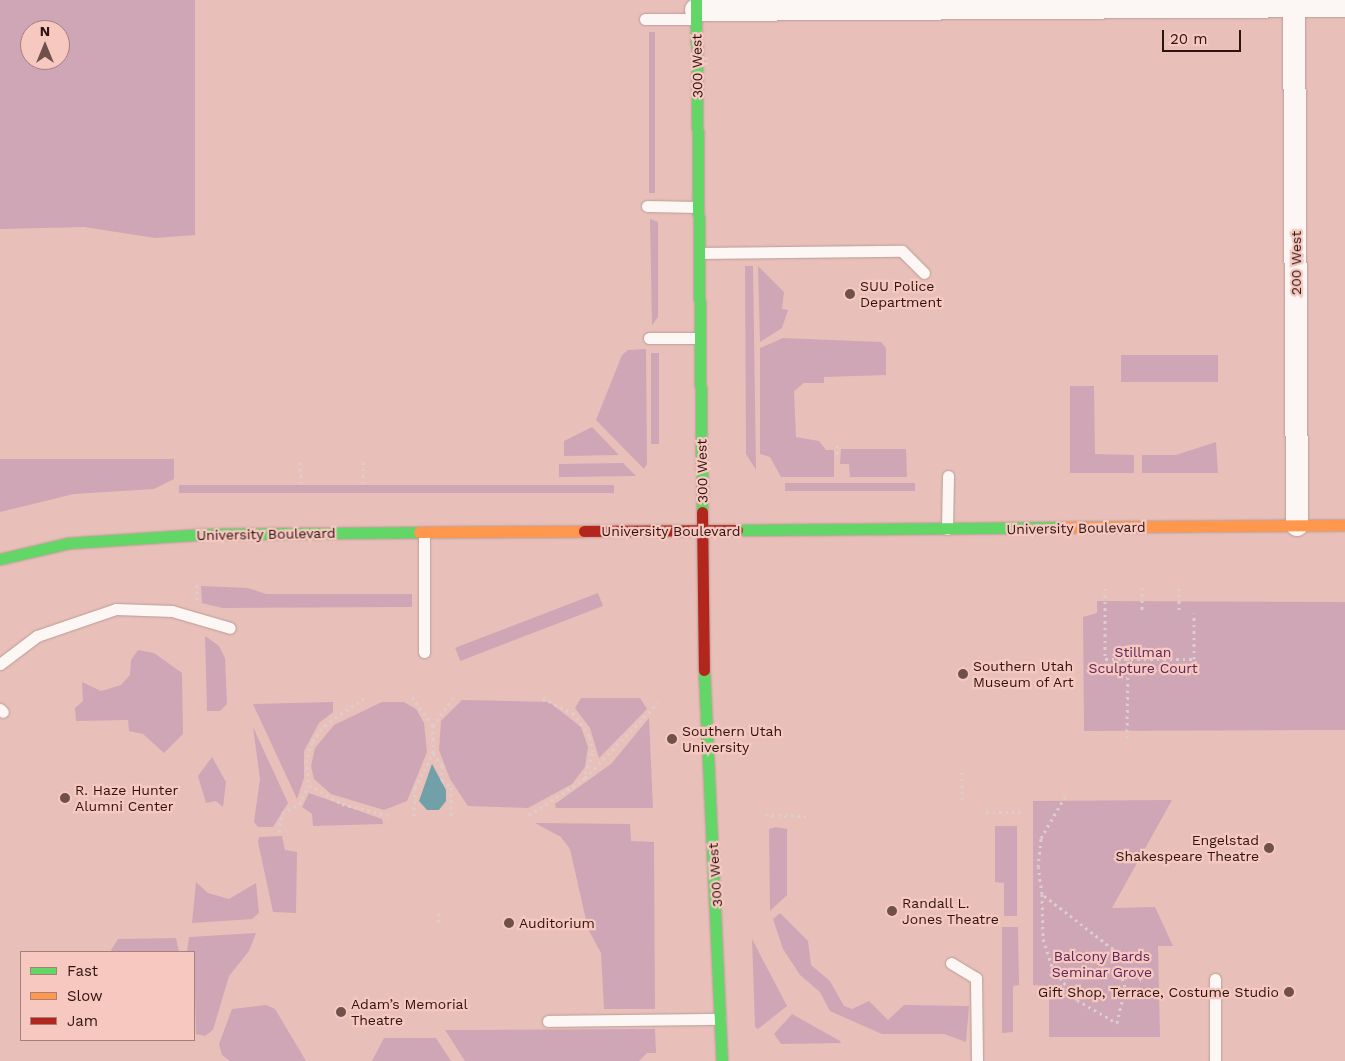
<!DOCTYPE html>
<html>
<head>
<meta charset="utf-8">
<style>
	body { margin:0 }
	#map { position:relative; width:1345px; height:1061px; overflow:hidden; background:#e8c0b9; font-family:"Work Sans",sans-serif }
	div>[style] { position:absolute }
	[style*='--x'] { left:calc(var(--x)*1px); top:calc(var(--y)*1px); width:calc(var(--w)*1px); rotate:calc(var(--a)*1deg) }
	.green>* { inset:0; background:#cea6b6; transform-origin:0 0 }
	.water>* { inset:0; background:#72a0a8 }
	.path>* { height:3px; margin-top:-1.5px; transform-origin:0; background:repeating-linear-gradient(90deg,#dccecd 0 2.5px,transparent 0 6.5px) }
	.roads { filter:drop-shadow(0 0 1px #bb9c96) drop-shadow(0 0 1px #bb9c96) }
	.lane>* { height:11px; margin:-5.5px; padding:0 5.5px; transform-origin:5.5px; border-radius:5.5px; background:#fcf6f4 }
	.street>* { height:22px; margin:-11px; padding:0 11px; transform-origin:11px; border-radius:11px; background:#fcf6f4 }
	.fast>* { height:11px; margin:-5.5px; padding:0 5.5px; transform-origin:5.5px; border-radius:5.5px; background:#63d668 }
	.slow>* { height:11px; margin:-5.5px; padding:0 5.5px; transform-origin:5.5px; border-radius:5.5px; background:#ff974d }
	.jam>* { height:11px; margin:-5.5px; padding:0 5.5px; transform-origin:5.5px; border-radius:5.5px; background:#b3261e }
	.dots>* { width:14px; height:14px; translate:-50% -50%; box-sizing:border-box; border:2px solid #f6c8c0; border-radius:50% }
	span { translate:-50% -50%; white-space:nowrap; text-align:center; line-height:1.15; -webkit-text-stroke:4.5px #f6c8c0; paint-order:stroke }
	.street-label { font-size:14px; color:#2e130f }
	.poi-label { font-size:14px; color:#2e130f }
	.left { translate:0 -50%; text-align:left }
	.right { translate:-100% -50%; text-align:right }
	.park-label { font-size:14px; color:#5f255c }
	.legend { position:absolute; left:20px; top:951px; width:175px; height:90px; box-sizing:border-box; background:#f6c8c0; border:1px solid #a68079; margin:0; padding:6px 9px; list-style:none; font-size:15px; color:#2e130f }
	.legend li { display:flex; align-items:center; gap:10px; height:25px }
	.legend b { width:25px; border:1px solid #a68079 }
	.north { position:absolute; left:20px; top:20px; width:50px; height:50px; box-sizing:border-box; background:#f6c8c0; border:1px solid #a68079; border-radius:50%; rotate:0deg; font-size:14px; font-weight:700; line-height:20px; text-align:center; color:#2e130f }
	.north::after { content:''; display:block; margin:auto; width:18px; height:22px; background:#6f504a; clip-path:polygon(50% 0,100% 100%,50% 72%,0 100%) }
	.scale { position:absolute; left:1162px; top:30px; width:79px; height:22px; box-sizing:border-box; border:2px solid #2e130f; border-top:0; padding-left:6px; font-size:15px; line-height:18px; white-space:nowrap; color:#2e130f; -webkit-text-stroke:4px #f6c8c0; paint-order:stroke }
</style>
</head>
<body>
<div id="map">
	<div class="green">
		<i style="clip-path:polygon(evenodd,0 0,195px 0,195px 235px,155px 238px,84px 227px,0 229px,0 0,30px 30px,60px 30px,60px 60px,30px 60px,30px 30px)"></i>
		<i style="left:649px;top:32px;width:6px;height:161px"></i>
		<i style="clip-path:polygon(650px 219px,658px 222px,658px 317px,652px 325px)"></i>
		<i style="clip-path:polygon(745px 266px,753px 266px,756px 470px,746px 454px)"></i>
		<i style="clip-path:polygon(758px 266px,784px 292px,782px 309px,788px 310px,782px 328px,760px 342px)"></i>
		<i style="clip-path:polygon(783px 338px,881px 342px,886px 348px,886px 375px,824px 377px,824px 383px,804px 383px,794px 391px,796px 437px,819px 441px,826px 450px,834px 450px,834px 477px,781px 477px,770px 457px,760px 454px,760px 348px)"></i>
		<i style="clip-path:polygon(646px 349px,647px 464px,644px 469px,596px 420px,622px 355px,628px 350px)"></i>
		<i style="left:651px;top:353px;width:8px;height:91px"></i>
		<i style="left:1121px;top:355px;width:97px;height:27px"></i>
		<i style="clip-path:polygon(1070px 386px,1094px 386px,1095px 454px,1134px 455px,1134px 473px,1070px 473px)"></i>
		<i style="clip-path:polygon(592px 427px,619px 455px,564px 456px,564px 441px)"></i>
		<i style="clip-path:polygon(1216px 442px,1218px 473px,1142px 473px,1142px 455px,1176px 455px)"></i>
		<i style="clip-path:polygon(841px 449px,906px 449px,907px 477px,850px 477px,849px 464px,840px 464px)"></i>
		<i style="clip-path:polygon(0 459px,174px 459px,174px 479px,154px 489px,74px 494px,0 512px)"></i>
		<i style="clip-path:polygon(623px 463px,636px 476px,559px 477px,559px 464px)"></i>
		<i style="left:915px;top:483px;width:8px;height:130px;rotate:90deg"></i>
		<i style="left:614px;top:485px;width:8px;height:435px;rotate:90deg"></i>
		<i style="clip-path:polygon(201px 586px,248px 588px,266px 594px,412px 594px,412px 607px,222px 608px,202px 603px)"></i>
		<i style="left:598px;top:593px;width:14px;height:153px;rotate:69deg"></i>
		<i style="clip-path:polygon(1097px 601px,1345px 602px,1345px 730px,1084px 731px,1083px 617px,1097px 613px)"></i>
		<i style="clip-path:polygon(205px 636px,219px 646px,225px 658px,227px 704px,220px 711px,207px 711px)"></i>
		<i style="clip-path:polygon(138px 650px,154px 653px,182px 673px,183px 734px,164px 753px,143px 734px,129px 731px,128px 720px,76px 721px,75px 708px,83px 701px,82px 682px,101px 691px,121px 685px,130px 675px,131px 660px)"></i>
		<i style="clip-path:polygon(581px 698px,640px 698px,647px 709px,599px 758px,590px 728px,575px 708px)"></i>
		<i style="clip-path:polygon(462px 700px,549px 702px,581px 727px,588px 747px,585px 767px,572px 784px,528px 808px,468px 806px,450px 779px,439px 750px,441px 721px)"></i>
		<i style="clip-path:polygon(333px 702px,333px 712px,319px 723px,304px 751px,304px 778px,297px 799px,253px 704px)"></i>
		<i style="clip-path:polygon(382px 702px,404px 702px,416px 709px,424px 723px,427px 752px,407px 801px,384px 810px,331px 794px,314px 779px,311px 766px,315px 748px,334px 725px)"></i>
		<i style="clip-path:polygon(649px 718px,653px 808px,556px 808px,555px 804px,611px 764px)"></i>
		<i style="clip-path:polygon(253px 727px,288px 803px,273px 827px,258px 827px,254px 822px,260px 779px)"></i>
		<i style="clip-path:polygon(212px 757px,226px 782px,223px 807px,216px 801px,206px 803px,198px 776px)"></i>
		<i style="clip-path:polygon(309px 793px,382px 819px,383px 824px,313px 826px,312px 814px,302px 807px)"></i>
		<i style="clip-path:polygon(1172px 800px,1112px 908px,1155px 907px,1173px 946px,1158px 946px,1160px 1037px,1049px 1037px,1049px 986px,1033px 985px,1033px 801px)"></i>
		<i style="clip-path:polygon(535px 823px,630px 824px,631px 841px,654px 842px,655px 1009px,604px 1009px,601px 953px,588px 929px,570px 849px,561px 837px)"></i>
		<i style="clip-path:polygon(995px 826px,1017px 826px,1017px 916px,1004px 916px,1004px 883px,995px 882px)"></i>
		<i style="clip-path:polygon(776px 827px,787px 829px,787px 895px,770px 911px,769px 829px)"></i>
		<i style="clip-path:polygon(282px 836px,285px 850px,297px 852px,296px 913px,273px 912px,258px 842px,259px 837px)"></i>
		<i style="clip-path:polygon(196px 882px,208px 893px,229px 899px,256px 883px,259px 913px,252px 919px,192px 923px)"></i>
		<i style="clip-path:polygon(780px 913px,808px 941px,811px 965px,830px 981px,844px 1006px,852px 1009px,869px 1001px,888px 1020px,904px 1005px,969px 1006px,966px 1042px,944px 1034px,882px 1034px,830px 1011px,820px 992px,800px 975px,783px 949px,773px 919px)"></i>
		<i style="clip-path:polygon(1002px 927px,1018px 927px,1019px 985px,1013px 986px,1013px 1032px,1002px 1033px)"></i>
		<i style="clip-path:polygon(256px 933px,249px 951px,229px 976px,213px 1030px,205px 1036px,196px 1034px,194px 952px,187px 952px,189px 937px)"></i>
		<i style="clip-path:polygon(176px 938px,179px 952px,110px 952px,118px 939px)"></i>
		<i style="clip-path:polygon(752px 939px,787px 1006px,758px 1029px,755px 1027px)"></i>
		<i style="clip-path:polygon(266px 1005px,275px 1009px,306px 1061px,230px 1061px,222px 1055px,219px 1044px,232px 1009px)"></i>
		<i style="clip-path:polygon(792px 1014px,840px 1041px,841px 1043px,781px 1044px,774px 1034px)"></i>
		<i style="clip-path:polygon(655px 1029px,656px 1053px,647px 1053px,639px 1061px,465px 1061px,445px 1030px)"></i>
		<i style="clip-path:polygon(384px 1038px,436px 1038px,451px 1061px,372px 1061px)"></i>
	</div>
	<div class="water">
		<i style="clip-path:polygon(432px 764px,446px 790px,446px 801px,439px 810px,427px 810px,419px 801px)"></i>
	</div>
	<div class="path">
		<i style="--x:837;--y:445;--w:10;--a:90"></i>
		<i style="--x:300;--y:462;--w:21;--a:87"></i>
		<i style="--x:363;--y:462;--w:21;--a:90"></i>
		<i style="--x:1142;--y:587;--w:25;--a:90"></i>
		<i style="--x:1105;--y:588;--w:71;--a:90"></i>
		<i style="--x:1105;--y:659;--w:89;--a:0"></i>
		<i style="--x:1194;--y:659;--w:46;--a:-90"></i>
		<i style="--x:1179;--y:588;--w:24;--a:90"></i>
		<i style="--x:197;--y:600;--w:19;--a:-90"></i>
		<i style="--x:412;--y:697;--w:36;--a:54"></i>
		<i style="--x:364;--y:698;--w:46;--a:145.6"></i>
		<i style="--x:326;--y:724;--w:23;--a:128"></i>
		<i style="--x:312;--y:742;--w:19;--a:108"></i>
		<i style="--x:306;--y:760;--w:25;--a:83"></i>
		<i style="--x:309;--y:785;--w:38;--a:30"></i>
		<i style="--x:342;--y:804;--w:50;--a:13.8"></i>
		<i style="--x:1127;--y:738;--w:79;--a:-89.3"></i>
		<i style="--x:433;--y:753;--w:27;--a:-90"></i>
		<i style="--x:433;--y:726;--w:35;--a:-55"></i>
		<i style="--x:962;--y:772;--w:27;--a:90"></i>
		<i style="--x:585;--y:778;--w:105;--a:-45.8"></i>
		<i style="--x:986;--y:812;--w:39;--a:0"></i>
		<i style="--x:529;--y:815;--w:64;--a:-32.9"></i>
		<i style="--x:583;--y:780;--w:30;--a:-70"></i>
		<i style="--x:593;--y:752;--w:16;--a:-104"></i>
		<i style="--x:589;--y:736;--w:27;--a:-124"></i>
		<i style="--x:574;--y:714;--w:39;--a:-153"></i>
		<i style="--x:765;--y:815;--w:41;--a:1.4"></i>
		<i style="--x:414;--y:816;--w:28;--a:-88"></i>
		<i style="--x:415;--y:788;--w:39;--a:-63"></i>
		<i style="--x:433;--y:753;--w:16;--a:55"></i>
		<i style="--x:442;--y:766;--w:14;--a:90"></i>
		<i style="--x:442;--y:780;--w:11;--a:38"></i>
		<i style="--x:451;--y:787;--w:29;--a:90"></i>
		<i style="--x:279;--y:832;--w:19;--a:-81"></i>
		<i style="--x:282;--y:813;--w:19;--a:-28"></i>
		<i style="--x:299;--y:804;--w:21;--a:-62"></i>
		<i style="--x:1042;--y:894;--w:45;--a:88.7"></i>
		<i style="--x:1043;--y:939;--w:29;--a:72"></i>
		<i style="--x:1052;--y:967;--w:41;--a:52.9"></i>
		<i style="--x:1077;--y:1000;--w:46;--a:29.9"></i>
		<i style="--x:1117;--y:1023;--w:37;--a:-77"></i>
		<i style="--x:1125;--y:987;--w:40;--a:-108"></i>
		<i style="--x:1113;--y:949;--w:90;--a:-142.2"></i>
		<i style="--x:1042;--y:894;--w:27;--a:-98"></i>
		<i style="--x:1038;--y:867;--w:29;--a:-84"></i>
		<i style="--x:1041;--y:838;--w:50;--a:-59.8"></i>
		<i style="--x:438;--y:922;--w:12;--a:-85"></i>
	</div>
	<div class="roads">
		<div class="lane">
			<i style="--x:645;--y:19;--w:51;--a:0"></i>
			<i style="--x:647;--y:206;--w:51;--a:1.1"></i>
			<i style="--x:699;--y:253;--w:203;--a:-0.6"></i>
			<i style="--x:902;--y:251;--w:31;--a:45"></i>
			<i style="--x:649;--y:338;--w:51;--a:0"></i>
			<i style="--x:947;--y:529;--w:53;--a:-88.9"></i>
			<i style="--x:424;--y:652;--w:119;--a:-90"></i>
			<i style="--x:0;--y:664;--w:46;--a:-37.1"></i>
			<i style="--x:37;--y:636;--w:83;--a:-18.9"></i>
			<i style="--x:116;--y:609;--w:56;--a:2"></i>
			<i style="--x:172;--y:611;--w:60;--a:16.3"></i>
			<i style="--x:0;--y:709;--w:4;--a:45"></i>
			<i style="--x:951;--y:963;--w:29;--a:31"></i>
			<i style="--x:976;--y:978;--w:83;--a:89.3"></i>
			<i style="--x:1215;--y:979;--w:82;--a:90"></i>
			<i style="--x:548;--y:1021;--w:172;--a:-0.7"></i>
		</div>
		<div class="street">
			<i style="--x:1294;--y:0;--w:525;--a:89.67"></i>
			<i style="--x:696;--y:10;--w:649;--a:-0.35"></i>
		</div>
		<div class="fast">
			<i style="--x:696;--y:0;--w:512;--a:89.33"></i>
			<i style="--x:737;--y:530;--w:326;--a:-0.5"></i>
			<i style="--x:0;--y:559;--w:71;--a:-13.1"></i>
			<i style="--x:69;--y:543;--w:138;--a:-3.7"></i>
			<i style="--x:207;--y:534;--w:212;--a:-0.5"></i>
			<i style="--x:704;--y:670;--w:391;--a:87.4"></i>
		</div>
		<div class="slow">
			<i style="--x:1063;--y:527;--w:282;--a:-0.4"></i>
			<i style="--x:419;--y:532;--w:165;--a:-0.3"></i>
		</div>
		<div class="jam">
			<i style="--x:702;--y:512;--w:158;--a:89.3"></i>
			<i style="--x:584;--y:531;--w:153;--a:-0.4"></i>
		</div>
	</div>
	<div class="dots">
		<i style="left:850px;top:294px;background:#6f504a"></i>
		<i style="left:963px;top:674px;background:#6f504a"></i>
		<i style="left:672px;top:739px;background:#6f504a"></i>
		<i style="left:65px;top:798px;background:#6f504a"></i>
		<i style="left:1269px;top:848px;background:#6f504a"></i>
		<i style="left:892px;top:911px;background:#6f504a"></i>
		<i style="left:509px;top:923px;background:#6f504a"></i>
		<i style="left:1289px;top:992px;background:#6f504a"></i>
		<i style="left:341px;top:1012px;background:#6f504a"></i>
	</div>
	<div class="street-label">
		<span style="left:697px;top:66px;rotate:-91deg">300 West</span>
		<span style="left:1296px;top:263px;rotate:-90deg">200 West</span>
		<span style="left:702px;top:471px;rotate:-91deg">300 West</span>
		<span style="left:1076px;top:528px;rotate:-1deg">University Boulevard</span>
		<span style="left:671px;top:531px">University Boulevard</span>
		<span style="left:266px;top:534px;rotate:-1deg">University Boulevard</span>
		<span style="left:715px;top:875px;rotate:-94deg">300 West</span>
	</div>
	<div class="poi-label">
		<span class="left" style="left:860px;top:294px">SUU Police<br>Department</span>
		<span class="left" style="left:973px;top:674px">Southern Utah<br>Museum of Art</span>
		<span class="left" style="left:682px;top:739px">Southern Utah<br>University</span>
		<span class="left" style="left:75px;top:798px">R. Haze Hunter<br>Alumni Center</span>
		<span class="right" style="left:1259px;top:848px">Engelstad<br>Shakespeare Theatre</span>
		<span class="left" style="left:902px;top:911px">Randall L.<br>Jones Theatre</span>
		<span class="left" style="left:519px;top:923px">Auditorium</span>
		<span class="right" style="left:1279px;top:992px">Gift Shop, Terrace, Costume Studio</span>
		<span class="left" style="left:351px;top:1012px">Adam’s Memorial<br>Theatre</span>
	</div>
	<div class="park-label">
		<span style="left:1143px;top:660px">Stillman<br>Sculpture Court</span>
		<span style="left:1102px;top:964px">Balcony Bards<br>Seminar Grove</span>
	</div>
	<ul class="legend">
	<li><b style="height:6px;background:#63d668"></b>Fast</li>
	<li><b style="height:6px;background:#ff974d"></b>Slow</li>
	<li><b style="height:6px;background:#b3261e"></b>Jam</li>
	</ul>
	<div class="north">N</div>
	<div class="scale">20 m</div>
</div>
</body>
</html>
